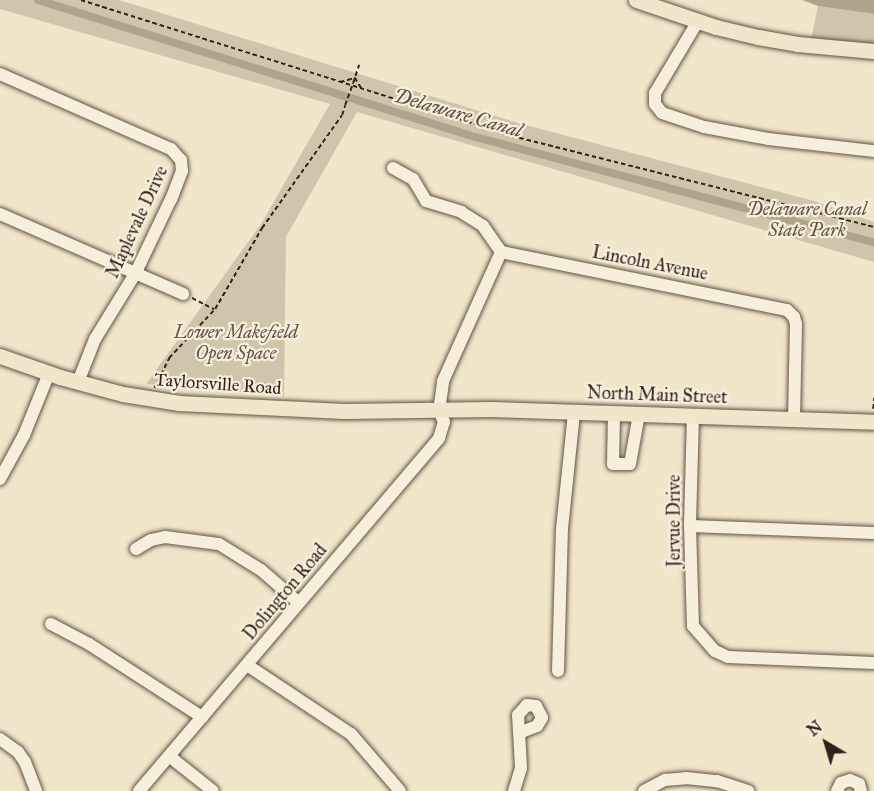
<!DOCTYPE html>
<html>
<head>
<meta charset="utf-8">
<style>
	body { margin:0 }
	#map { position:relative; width:874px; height:791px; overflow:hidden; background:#f1e6c9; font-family:"IM FELL Great Primer",serif }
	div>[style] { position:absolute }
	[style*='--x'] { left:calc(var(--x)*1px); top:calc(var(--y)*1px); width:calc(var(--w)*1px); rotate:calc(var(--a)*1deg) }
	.green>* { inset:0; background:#d0c4ab }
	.water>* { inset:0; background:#b0a38e }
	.canal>* { height:8px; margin:-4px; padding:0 4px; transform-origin:4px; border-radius:4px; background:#b0a38e }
	.path>* { height:1.5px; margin-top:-0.75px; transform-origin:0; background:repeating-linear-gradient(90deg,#31201b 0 4.5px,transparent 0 7.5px) }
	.roads { filter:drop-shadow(0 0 2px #615246) drop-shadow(0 0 2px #615246) }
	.minor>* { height:12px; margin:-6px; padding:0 6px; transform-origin:6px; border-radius:6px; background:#f6efdc }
	.major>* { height:15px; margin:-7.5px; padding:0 7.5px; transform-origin:7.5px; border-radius:7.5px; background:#f1e6c9 }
	.path-bridge>* { height:1.5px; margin-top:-0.75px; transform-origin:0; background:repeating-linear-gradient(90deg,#31201b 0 4.5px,transparent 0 7.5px) }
	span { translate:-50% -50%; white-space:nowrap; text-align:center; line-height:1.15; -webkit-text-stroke:4.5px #f6efdc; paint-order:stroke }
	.park-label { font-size:18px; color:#615146; font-style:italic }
	.street-label { font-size:18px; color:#31201b }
	.water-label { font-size:20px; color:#5d4e43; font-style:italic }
	.north { position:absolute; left:796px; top:713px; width:60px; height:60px; -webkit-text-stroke:4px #f6efdc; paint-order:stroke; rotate:322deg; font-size:16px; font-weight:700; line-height:24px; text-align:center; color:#31201b }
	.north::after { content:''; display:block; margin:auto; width:21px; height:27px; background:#31201b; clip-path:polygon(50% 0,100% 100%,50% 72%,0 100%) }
</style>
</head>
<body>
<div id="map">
	<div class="green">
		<i style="clip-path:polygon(0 0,119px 0,518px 123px,814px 201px,874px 222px,874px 262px,357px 112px,286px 237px,284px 396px,146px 384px,261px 224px,330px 104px,0 9px)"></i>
		<i style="clip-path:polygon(818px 6px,874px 14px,874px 51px,810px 45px)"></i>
	</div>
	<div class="water">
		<i style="clip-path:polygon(802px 0,874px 0,874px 14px,818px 6px)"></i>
	</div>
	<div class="canal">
		<i style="--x:38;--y:0;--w:451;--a:17.4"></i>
		<i style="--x:468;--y:135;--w:420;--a:14.8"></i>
	</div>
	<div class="path">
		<i style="--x:81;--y:0;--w:452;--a:17.5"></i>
		<i style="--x:512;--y:136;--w:373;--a:14.1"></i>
		<i style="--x:340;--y:82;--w:16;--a:-15"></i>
		<i style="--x:355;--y:78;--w:13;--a:58"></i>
		<i style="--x:353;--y:83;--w:19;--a:-72"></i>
		<i style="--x:192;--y:298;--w:25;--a:27"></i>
		<i style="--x:154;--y:388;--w:34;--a:-63"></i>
		<i style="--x:169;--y:358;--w:67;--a:-46.8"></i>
		<i style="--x:215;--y:309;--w:94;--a:-59.9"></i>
		<i style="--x:262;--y:228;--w:138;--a:-54.7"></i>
		<i style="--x:342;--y:115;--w:10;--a:-73"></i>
		<i style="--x:873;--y:409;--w:11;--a:-85"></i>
	</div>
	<div class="roads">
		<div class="minor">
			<i style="--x:698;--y:21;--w:84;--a:120.8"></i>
			<i style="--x:655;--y:93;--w:11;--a:90"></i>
			<i style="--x:655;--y:104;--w:11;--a:52"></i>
			<i style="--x:662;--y:113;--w:44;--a:18.4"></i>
			<i style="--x:704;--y:127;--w:65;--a:10.6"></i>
			<i style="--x:768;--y:139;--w:107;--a:6.5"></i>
			<i style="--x:0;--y:74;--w:187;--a:23.7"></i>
			<i style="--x:171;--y:149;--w:15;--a:48"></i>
			<i style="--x:181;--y:160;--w:11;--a:85"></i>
			<i style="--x:182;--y:171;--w:30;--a:111"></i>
			<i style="--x:171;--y:199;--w:83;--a:115.6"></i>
			<i style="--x:135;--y:274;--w:76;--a:121.6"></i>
			<i style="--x:95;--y:339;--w:46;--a:111.6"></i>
			<i style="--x:393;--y:168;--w:23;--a:29"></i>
			<i style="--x:413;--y:179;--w:26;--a:59"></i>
			<i style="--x:426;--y:201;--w:37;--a:17"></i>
			<i style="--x:461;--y:212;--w:26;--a:32"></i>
			<i style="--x:483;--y:226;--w:32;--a:55"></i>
			<i style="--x:0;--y:214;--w:200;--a:23.6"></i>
			<i style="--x:501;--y:252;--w:292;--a:11.5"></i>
			<i style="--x:787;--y:310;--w:10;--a:45"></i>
			<i style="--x:794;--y:317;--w:7;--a:74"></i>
			<i style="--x:796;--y:324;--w:95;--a:91.2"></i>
			<i style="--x:614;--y:413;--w:51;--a:91.1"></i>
			<i style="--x:613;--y:464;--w:17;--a:0"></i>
			<i style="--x:630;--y:464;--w:51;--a:-79.8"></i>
			<i style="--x:693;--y:416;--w:110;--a:91.6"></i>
			<i style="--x:690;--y:526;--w:100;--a:88.3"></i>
			<i style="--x:693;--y:626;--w:33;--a:49"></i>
			<i style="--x:715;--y:651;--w:14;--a:25"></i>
			<i style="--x:728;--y:657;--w:146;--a:2.4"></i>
			<i style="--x:0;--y:479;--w:50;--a:-61.4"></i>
			<i style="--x:24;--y:435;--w:67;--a:-68"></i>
			<i style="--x:690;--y:526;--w:184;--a:2.2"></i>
			<i style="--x:136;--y:549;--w:17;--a:-31"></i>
			<i style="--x:151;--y:540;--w:14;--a:-12"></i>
			<i style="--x:165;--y:537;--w:54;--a:7.4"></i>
			<i style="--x:219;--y:544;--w:49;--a:31.8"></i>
			<i style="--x:261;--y:570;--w:50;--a:41"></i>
			<i style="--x:51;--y:624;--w:43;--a:27.8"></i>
			<i style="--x:89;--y:644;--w:135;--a:32.9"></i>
			<i style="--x:247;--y:665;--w:125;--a:33.6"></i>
			<i style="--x:351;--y:734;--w:75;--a:49.3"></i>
			<i style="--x:558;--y:671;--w:142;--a:-88.4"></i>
			<i style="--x:562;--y:529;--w:118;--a:-84.1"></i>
			<i style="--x:527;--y:705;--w:9;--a:6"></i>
			<i style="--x:536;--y:706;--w:13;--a:63"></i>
			<i style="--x:542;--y:718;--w:9;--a:122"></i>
			<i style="--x:537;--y:726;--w:19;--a:159"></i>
			<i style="--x:519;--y:733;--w:18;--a:-93"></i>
			<i style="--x:518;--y:715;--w:13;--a:-48"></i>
			<i style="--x:0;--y:739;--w:22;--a:36"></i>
			<i style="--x:18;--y:752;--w:12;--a:55"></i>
			<i style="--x:25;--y:762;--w:31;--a:69"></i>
			<i style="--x:169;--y:756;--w:56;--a:38.5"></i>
			<i style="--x:139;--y:791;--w:463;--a:-49.6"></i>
			<i style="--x:439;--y:438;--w:17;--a:-73"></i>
			<i style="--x:444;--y:422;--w:12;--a:-114"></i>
			<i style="--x:439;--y:411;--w:30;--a:-82"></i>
			<i style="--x:443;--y:381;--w:141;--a:-65.8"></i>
			<i style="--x:514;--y:791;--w:24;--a:-73"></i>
			<i style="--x:521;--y:768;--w:35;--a:-93"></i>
			<i style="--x:644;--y:791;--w:24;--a:-28"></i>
			<i style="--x:665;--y:780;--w:21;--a:-5"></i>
			<i style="--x:686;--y:778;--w:31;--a:6"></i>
			<i style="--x:717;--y:781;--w:33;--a:18"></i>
			<i style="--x:837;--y:791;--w:9;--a:-63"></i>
			<i style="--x:841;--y:783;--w:9;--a:-18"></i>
			<i style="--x:850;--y:780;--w:10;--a:24"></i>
			<i style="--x:859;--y:784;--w:7;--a:74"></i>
		</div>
		<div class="major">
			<i style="--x:636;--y:0;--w:84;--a:18.6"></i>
			<i style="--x:716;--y:27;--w:43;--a:13.4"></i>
			<i style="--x:758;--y:37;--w:40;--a:10"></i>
			<i style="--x:797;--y:44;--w:77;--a:5.2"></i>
			<i style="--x:0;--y:356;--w:64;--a:19.3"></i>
			<i style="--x:60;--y:377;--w:65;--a:15.1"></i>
			<i style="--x:123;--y:394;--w:57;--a:9.1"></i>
			<i style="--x:179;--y:403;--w:165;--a:2.8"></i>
			<i style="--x:344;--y:411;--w:147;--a:-0.8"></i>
			<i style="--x:491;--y:409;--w:383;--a:1.9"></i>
		</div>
	</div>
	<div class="path-bridge">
		<i style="--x:345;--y:105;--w:23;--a:-70"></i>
	</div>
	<div class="park-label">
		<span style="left:807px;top:220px">Delaware Canal<br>State Park</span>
		<span style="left:236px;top:343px">Lower Makefield<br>Open Space</span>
	</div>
	<div class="street-label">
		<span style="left:137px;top:222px;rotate:-65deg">Maplevale Drive</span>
		<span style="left:650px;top:263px;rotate:11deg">Lincoln Avenue</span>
		<span style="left:218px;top:384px;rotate:4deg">Taylorsville Road</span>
		<span style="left:657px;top:395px;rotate:2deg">North Main Street</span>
		<span style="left:674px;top:521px;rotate:-90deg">Jervue Drive</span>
		<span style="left:285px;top:592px;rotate:-50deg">Dolington Road</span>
	</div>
	<div class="water-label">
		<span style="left:458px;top:113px;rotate:16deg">Delaware Canal</span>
	</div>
	<div class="north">N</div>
</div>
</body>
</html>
